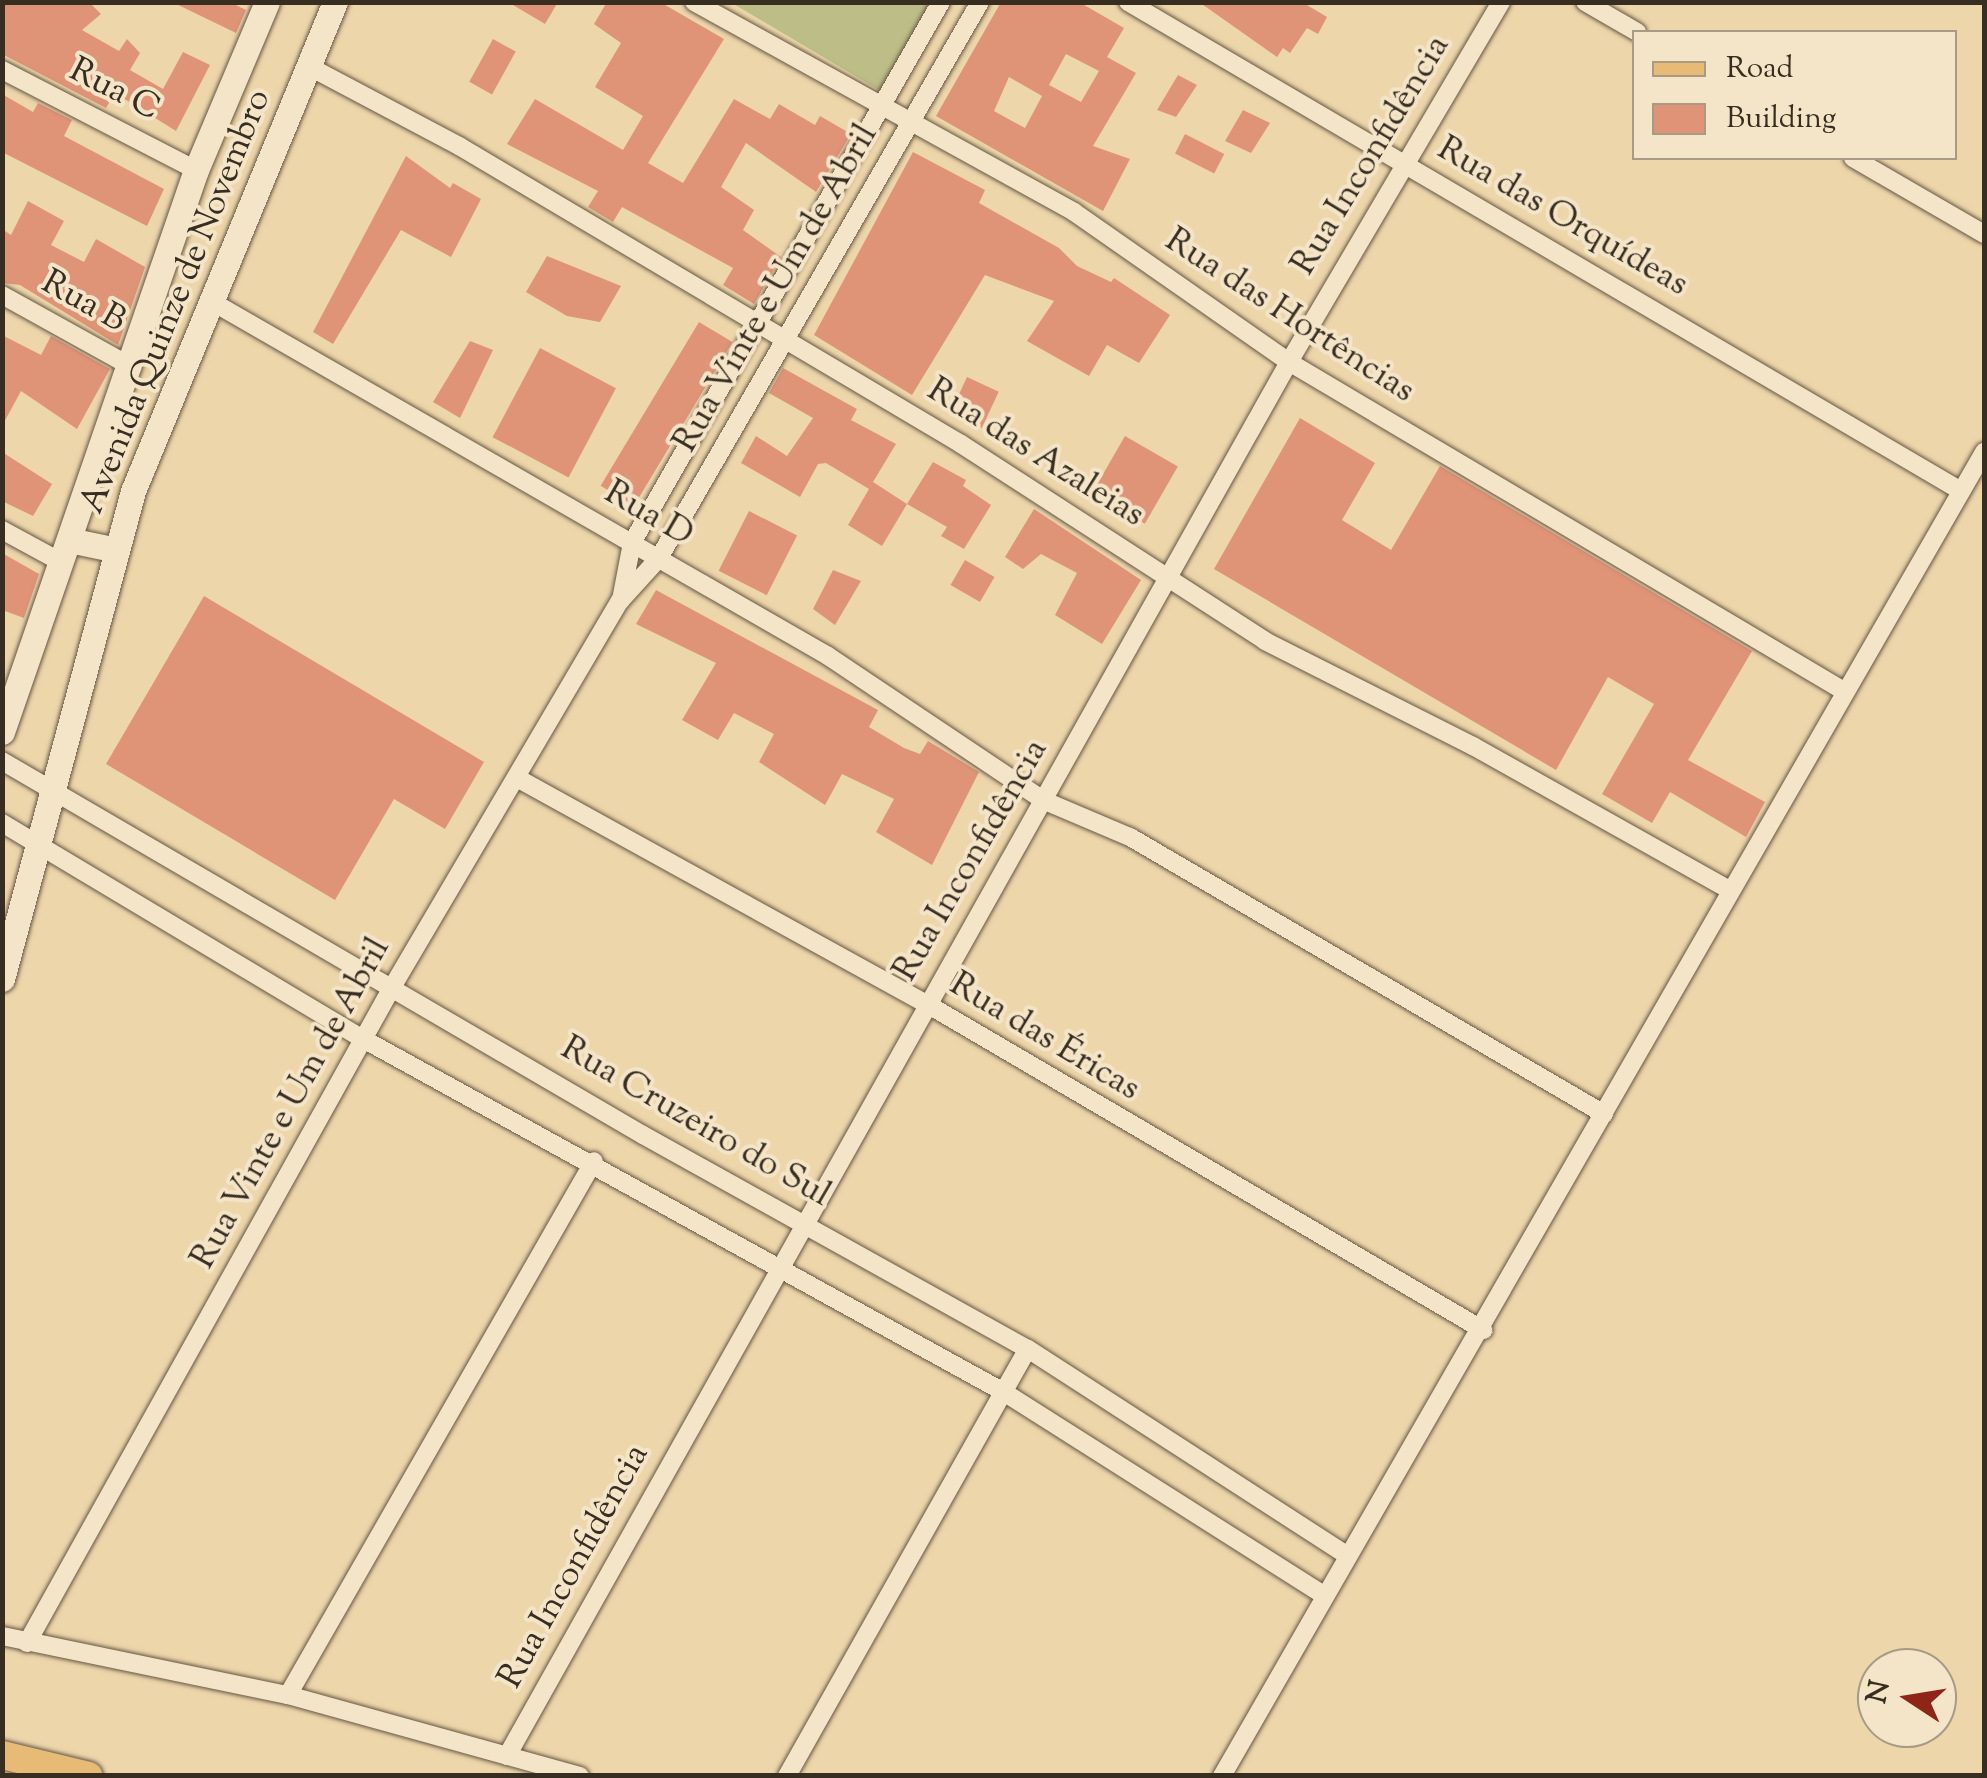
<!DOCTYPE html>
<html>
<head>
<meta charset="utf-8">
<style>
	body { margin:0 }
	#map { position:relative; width:1987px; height:1778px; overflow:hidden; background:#eed6ab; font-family:"Sorts Mill Goudy",serif }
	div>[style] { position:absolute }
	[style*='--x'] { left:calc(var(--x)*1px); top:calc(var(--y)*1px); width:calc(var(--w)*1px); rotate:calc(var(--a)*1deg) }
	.green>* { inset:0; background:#bcbd87 }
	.building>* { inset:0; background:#df9477; transform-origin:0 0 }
	.roads { filter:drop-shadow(0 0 2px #655743) drop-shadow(0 0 2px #655743) }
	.street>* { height:18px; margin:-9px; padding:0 9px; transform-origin:9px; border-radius:9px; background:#f4e4c8 }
	.secondary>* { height:25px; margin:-12.5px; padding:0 12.5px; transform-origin:12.5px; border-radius:12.5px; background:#f4e4c8 }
	.primary>* { height:28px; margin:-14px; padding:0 14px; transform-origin:14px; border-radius:14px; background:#e7bb76 }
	span { translate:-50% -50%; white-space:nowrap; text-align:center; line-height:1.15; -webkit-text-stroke:8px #f4e4c8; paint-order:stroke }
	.street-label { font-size:35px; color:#372d20 }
	.frame { position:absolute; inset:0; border:5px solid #372d20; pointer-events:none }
	.legend { position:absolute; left:1632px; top:30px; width:325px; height:130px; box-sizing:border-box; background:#f4e4c8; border:2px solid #a89b85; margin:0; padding:12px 18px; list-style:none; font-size:30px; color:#372d20 }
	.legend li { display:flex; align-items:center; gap:20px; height:50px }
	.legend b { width:50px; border:2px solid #a89b85 }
	.north { position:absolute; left:1857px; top:1648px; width:100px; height:100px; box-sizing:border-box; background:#f4e4c8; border:2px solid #a89b85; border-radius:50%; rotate:282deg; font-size:28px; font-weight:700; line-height:40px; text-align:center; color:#372d20 }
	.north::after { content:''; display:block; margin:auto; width:35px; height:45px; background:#8f2418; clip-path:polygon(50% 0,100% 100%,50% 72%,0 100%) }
</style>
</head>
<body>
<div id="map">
	<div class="green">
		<i style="clip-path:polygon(732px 3px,933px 3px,884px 93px)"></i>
	</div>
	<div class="building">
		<i style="clip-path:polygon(2px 2px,89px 2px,101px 14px,82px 30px,119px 51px,127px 39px,140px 53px,130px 70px,163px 89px,183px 52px,210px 65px,176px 131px,115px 93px,106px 108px,2px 54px)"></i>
		<i style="clip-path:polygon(172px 2px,230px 2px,246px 10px,236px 33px)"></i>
		<i style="clip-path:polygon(508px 2px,558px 2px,545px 24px)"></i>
		<i style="clip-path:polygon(607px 2px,660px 2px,724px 39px,648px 163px,683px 183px,734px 99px,770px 119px,779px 104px,815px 125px,820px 116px,851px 134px,816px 192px,746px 143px,721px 187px,754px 210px,743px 230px,781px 257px,754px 304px,723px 285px,733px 268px,622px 207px,613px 222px,588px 207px,598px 191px,507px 144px,535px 99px,623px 150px,643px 116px,595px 87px,621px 43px,594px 24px)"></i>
		<i style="clip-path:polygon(evenodd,1001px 2px,1079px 2px,1124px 28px,1107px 57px,1136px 73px,1093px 146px,1130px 159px,1103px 211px,936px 116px,1001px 2px,1066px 54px,1099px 71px,1081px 102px,1049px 85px,1066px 54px,1001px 2px,1009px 77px,1042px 96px,1025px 128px,994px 111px,1009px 77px)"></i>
		<i style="clip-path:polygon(1199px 2px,1302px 2px,1327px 17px,1318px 34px,1307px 28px,1290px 53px,1283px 48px,1277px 57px)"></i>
		<i style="left:493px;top:39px;width:26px;height:49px;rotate:29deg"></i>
		<i style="clip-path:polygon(1178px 75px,1197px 85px,1176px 117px,1157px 110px)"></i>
		<i style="clip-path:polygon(2px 94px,33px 112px,38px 103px,72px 120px,64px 136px,164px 189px,147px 226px,2px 152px)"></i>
		<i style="clip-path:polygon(1243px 110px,1270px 123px,1251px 153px,1225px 141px)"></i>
		<i style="left:1185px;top:134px;width:44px;height:22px;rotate:27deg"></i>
		<i style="clip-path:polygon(913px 152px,985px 190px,979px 203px,1059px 248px,1077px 266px,1111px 282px,1114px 278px,1170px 315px,1139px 363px,1107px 345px,1089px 376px,1027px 341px,1054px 301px,985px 275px,912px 395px,814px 335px)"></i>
		<i style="clip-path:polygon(406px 156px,450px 188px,453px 183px,481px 199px,451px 257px,401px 230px,333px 344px,313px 332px)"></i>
		<i style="clip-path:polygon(28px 201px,64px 221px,51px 245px,84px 262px,96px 239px,145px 267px,118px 345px,20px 285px,2px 283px,2px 229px,11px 235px)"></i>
		<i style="clip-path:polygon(547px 256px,621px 286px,600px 322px,567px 316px,526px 292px)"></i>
		<i style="left:699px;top:322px;width:39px;height:191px;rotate:31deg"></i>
		<i style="clip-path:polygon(2px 335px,41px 355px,51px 336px,110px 369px,77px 429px,21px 391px,2px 426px)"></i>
		<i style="clip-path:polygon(470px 341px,493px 350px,460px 418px,433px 402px)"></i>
		<i style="left:540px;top:348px;width:86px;height:101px;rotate:28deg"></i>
		<i style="clip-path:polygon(783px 368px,857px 409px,851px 420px,896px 444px,873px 482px,907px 504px,882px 546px,848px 525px,869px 489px,826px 463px,818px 464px,800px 497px,741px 463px,756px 436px,787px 456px,813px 418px,769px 393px)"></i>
		<i style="left:967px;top:377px;width:35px;height:40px;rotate:25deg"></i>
		<i style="clip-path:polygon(1300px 418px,1375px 463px,1342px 520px,1391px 550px,1440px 466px,1752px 651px,1688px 760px,1765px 802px,1746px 837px,1670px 792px,1652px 823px,1602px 794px,1654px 704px,1608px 677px,1556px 770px,1214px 569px)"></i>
		<i style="left:1125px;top:436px;width:61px;height:66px;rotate:30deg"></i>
		<i style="clip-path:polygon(2px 452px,52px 484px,33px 516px,2px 501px)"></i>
		<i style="clip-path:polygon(933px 462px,966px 480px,963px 486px,991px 505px,964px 549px,941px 536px,947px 527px,907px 504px)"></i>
		<i style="clip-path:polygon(1034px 509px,1141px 580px,1102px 644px,1055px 615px,1077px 573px,1041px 554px,1023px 569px,1005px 557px)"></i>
		<i style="left:749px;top:511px;width:54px;height:67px;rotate:27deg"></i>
		<i style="clip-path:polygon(2px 553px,39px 574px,24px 618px,2px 610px)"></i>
		<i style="left:965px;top:560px;width:34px;height:29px;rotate:30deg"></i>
		<i style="clip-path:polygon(833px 570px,861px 581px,835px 625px,813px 609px)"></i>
		<i style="clip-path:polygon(656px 590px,878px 710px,869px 727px,904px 748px,920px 754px,928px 741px,979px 772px,932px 865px,876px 832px,894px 799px,842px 774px,825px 805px,759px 762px,774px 734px,734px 713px,718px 740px,682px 720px,716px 663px,636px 624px)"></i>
		<i style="clip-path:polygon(204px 596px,484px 762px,445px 829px,394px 799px,335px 900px,106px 764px)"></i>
	</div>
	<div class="roads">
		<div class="street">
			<i style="--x:694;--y:2;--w:434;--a:28.9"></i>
			<i style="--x:1074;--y:212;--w:262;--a:34.9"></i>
			<i style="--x:1289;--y:362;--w:645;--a:30.66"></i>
			<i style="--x:1128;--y:2;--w:966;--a:30.41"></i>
			<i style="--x:1585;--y:2;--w:60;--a:30"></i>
			<i style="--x:308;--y:66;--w:171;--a:27.9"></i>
			<i style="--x:459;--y:146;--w:584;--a:30.69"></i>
			<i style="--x:961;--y:444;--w:362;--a:32.9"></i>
			<i style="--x:1265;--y:641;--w:233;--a:26.8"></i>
			<i style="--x:1473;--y:746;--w:295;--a:29.3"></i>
			<i style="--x:2;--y:70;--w:218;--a:27.3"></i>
			<i style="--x:1853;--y:158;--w:151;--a:30.1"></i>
			<i style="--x:2;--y:295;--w:149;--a:29"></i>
			<i style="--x:209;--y:300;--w:714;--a:29.9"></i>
			<i style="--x:828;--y:656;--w:261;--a:33.8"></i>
			<i style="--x:1045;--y:801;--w:92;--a:23"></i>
			<i style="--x:1130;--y:837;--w:549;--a:30.3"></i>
			<i style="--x:2;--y:530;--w:67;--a:28.5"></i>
			<i style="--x:621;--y:600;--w:58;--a:-79.1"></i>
			<i style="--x:632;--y:543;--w:623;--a:-60.27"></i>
			<i style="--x:2;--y:761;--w:742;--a:30.26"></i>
			<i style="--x:643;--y:1135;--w:440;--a:29.1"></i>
			<i style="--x:1028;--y:1349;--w:380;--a:32.9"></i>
			<i style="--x:517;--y:778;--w:468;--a:28.9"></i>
			<i style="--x:927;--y:1004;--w:645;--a:30.38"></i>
			<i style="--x:2;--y:823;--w:423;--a:30.9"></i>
			<i style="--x:365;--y:1040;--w:727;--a:28.86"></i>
			<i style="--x:1002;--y:1391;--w:381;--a:32.4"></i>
			<i style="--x:2;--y:1636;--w:292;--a:11.7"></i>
			<i style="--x:288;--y:1695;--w:303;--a:15.5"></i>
			<i style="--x:27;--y:1643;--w:754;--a:-60.89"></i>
			<i style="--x:394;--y:984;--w:445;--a:-59.5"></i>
			<i style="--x:620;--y:601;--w:58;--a:-47.8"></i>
			<i style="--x:659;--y:558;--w:642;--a:-60"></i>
			<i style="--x:288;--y:1695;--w:615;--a:-60.19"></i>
			<i style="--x:507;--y:1756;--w:1598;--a:-60.71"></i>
			<i style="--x:1289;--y:362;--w:418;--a:-59.5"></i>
			<i style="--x:787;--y:1776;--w:490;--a:-60.6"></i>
			<i style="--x:1222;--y:1776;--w:1528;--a:-60.08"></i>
		</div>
		<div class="secondary">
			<i style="--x:69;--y:540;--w:49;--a:11.8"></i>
			<i style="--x:2;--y:732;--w:595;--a:-70.96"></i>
			<i style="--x:196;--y:170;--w:182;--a:-67.1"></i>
			<i style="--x:2;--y:979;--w:505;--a:-74.97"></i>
			<i style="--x:133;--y:491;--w:529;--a:-67.56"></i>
		</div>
		<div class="primary">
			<i style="--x:2;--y:1755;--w:89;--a:13.6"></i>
		</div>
	</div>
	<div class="street-label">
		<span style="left:114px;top:91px;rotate:27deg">Rua C</span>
		<span style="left:1372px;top:156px;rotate:-59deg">Rua Inconfidência</span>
		<span style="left:1562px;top:218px;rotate:30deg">Rua das Orquídeas</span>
		<span style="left:777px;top:289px;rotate:-60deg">Rua Vinte e Um de Abril</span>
		<span style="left:177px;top:302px;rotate:-68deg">Avenida Quinze de Novembro</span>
		<span style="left:83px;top:303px;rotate:29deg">Rua B</span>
		<span style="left:1289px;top:317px;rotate:33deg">Rua das Hortências</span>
		<span style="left:1035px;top:454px;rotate:32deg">Rua das Azaleias</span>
		<span style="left:648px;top:515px;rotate:30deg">Rua D</span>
		<span style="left:972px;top:861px;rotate:-60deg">Rua Inconfidência</span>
		<span style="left:1044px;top:1038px;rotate:31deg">Rua das Éricas</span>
		<span style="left:292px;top:1104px;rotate:-61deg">Rua Vinte e Um de Abril</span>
		<span style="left:695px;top:1123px;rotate:30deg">Rua Cruzeiro do Sul</span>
		<span style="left:575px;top:1567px;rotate:-61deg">Rua Inconfidência</span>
	</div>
	<div class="frame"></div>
	<ul class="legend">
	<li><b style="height:12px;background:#e7bb76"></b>Road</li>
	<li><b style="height:28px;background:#df9477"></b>Building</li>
	</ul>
	<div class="north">N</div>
</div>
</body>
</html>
